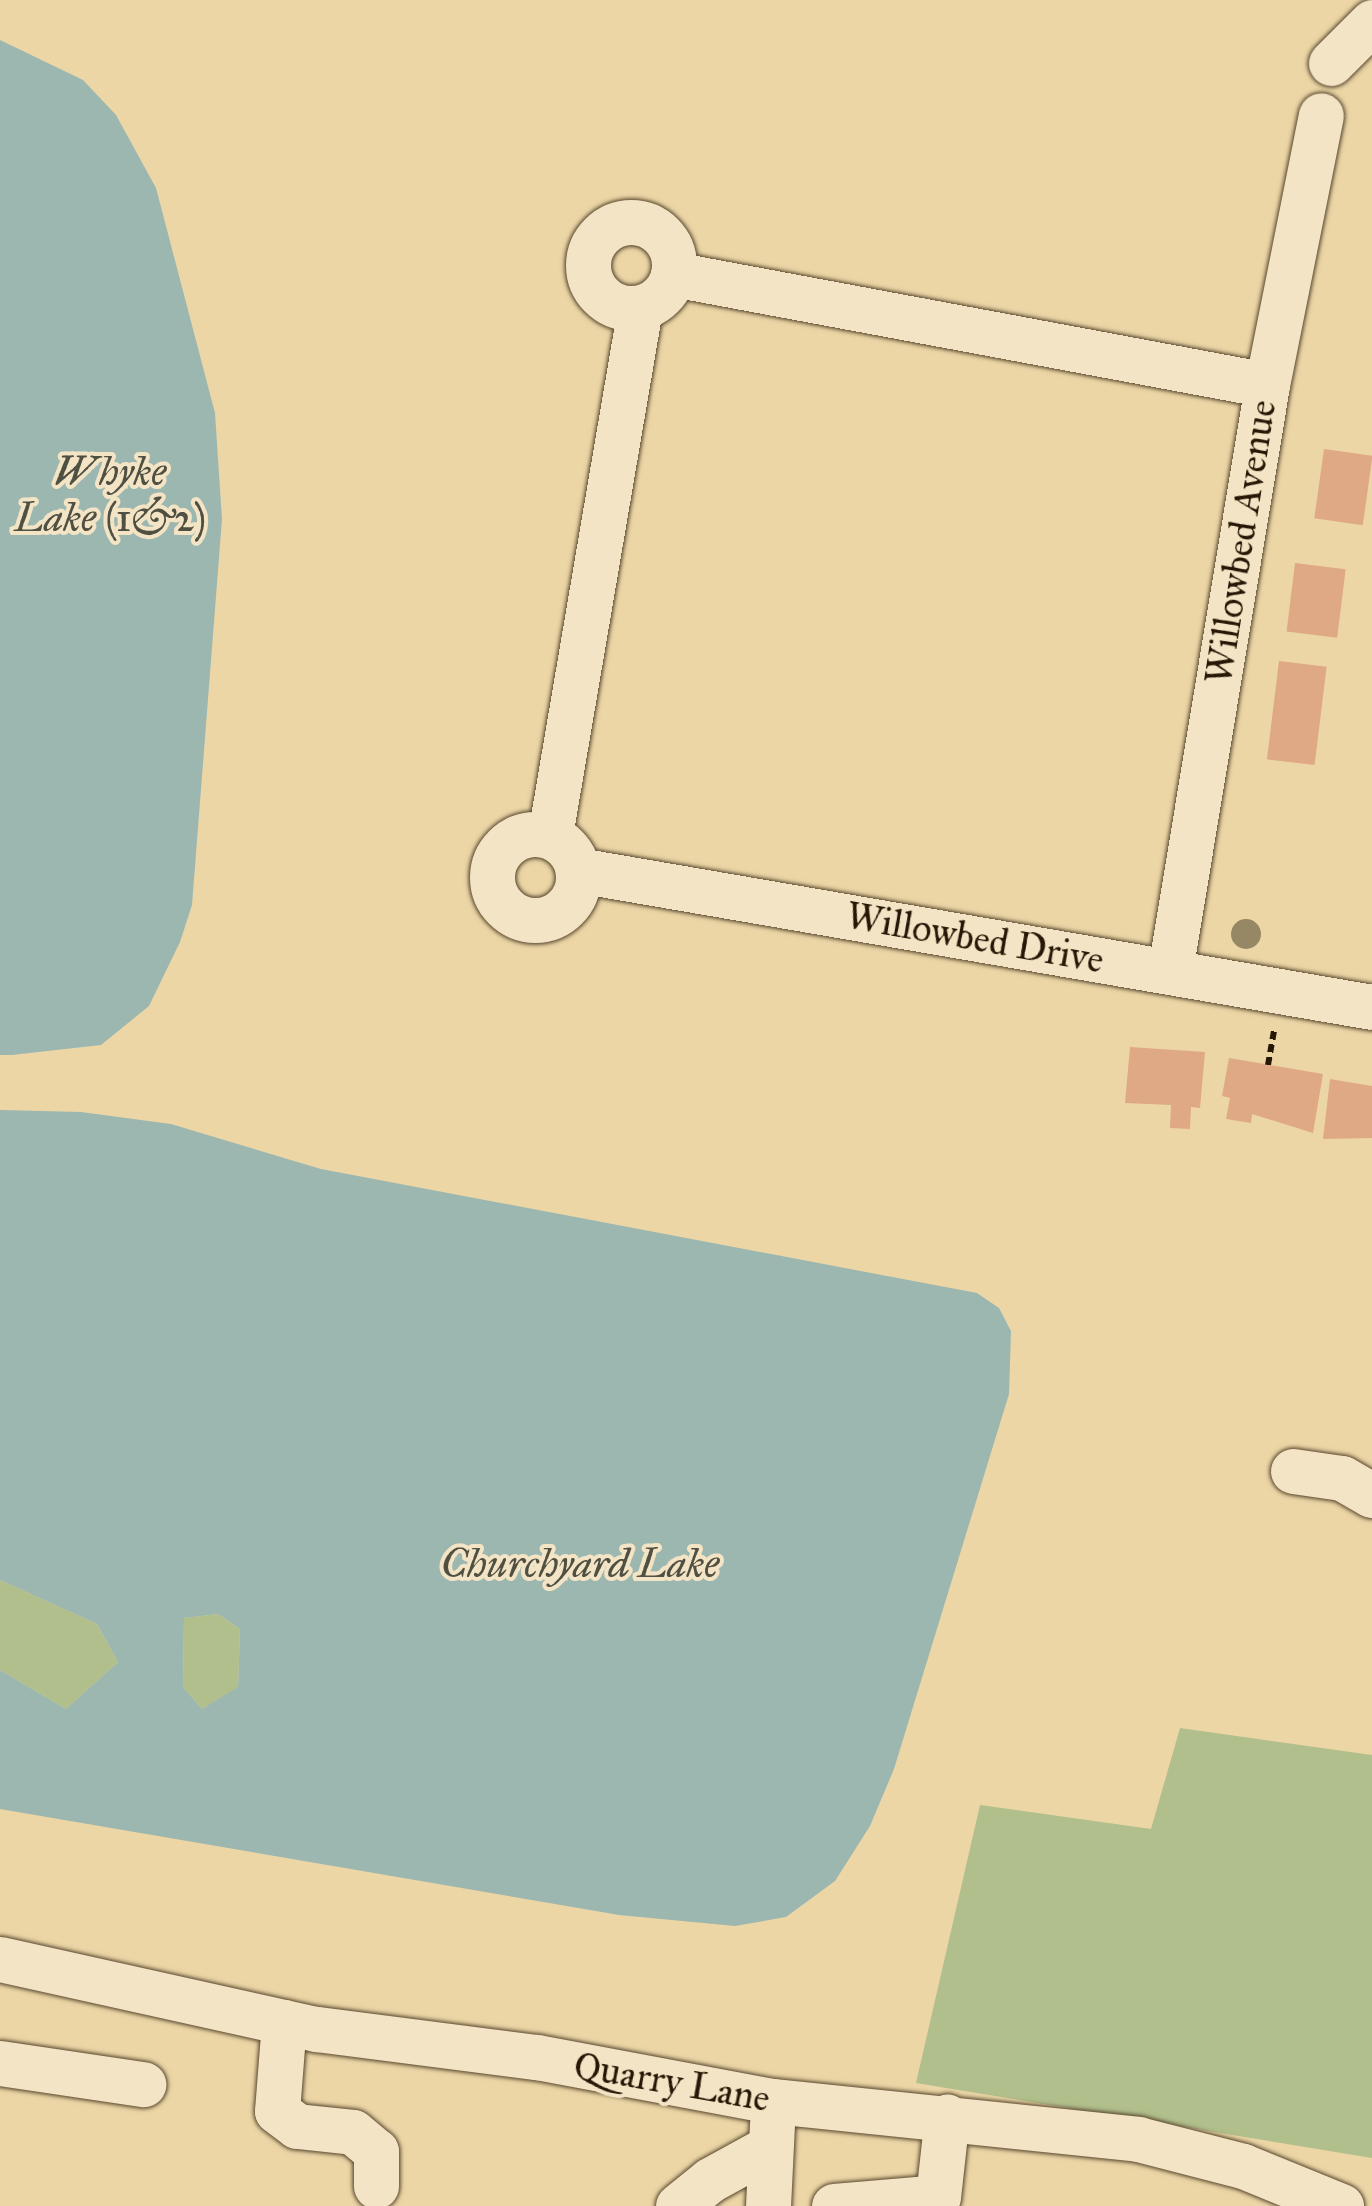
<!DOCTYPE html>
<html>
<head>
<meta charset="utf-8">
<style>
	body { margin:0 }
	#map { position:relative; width:1372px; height:2206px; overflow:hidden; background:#ecd6a6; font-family:"IM FELL Great Primer",serif }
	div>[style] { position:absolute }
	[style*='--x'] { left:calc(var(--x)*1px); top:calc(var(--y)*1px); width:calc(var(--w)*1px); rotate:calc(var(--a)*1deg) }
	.green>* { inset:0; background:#b1bf8c }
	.water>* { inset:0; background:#9cb7b0 }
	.building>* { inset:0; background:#dfa985; transform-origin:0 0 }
	.path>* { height:6px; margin-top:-3px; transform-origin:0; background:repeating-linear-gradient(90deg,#261706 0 8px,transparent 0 13px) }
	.roads { filter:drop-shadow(0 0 2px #58472e) drop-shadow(0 0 2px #58472e) }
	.minor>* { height:45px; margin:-22.5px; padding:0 22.5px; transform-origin:22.5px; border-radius:22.5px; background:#f3e4c5 }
	.minor>.ring { margin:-22.5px; padding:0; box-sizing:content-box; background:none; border:45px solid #f3e4c5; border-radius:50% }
	.trees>* { width:30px; height:30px; margin:-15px; border-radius:50%; background:#968864 }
	span { translate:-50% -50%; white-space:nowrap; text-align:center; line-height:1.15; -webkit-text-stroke:8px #f3e4c5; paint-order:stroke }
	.street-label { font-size:38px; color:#261706 }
	.water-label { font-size:40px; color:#4f4f42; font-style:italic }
</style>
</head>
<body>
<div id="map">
	<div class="green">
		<i style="clip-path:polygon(0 1580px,97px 1624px,118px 1662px,66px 1709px,0 1670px)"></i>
		<i style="clip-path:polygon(218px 1614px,240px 1629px,238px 1688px,202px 1709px,183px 1687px,184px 1618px)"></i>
		<i style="clip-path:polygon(1180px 1728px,1372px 1755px,1372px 2158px,916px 2083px,980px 1805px,1151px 1829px)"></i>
	</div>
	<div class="water">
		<i style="clip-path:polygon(0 40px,83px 80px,116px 115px,156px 188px,215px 413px,222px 519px,192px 905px,180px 942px,149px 1006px,101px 1045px,12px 1055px,0 1055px)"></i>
		<i style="clip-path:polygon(evenodd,0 1110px,81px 1112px,171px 1124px,321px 1169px,977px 1293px,999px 1308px,1011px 1331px,1009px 1394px,894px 1769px,870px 1826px,835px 1881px,786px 1917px,735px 1926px,619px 1915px,0 1809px,0 1670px,66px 1709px,118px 1662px,97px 1624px,0 1580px,0 1110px,218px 1614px,240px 1629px,238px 1687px,202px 1709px,183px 1687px,184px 1618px,218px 1614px)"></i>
	</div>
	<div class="building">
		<i style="left:1324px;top:449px;width:49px;height:70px;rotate:8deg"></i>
		<i style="left:1295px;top:563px;width:51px;height:69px;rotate:7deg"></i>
		<i style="left:1279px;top:661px;width:48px;height:99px;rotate:7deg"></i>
		<i style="clip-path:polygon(1130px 1047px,1205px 1052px,1200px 1108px,1191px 1107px,1190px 1129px,1170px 1128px,1171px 1105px,1125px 1103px)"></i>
		<i style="clip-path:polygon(1229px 1058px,1323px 1074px,1313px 1133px,1252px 1114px,1251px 1123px,1226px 1119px,1230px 1098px,1222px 1096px)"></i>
		<i style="clip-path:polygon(1330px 1079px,1372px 1086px,1372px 1138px,1323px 1139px)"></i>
	</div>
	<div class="path">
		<i style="--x:1268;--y:1065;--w:35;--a:-80"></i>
	</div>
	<div class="roads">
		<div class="minor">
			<i style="--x:1331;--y:63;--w:58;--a:-45"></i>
			<i class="ring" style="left:588px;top:222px;width:41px;height:41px"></i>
			<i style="--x:673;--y:274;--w:604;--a:10.58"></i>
			<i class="ring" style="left:492px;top:834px;width:41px;height:41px"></i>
			<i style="--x:550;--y:835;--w:535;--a:-80.31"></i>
			<i style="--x:578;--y:870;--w:806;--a:9.79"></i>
			<i style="--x:1170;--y:971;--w:594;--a:-80.6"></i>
			<i style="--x:1267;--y:385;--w:275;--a:-78.7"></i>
			<i style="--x:1293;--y:1471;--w:49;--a:8.1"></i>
			<i style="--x:1342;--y:1478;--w:34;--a:30"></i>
			<i style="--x:0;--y:1959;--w:325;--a:12.5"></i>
			<i style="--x:317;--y:2029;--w:222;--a:7.3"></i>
			<i style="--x:537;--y:2057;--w:240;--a:10.6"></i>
			<i style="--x:773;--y:2101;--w:367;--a:5.9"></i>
			<i style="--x:1138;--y:2139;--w:108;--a:14.4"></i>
			<i style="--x:1243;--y:2166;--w:106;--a:22.2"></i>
			<i style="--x:284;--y:2022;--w:89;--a:94.5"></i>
			<i style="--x:277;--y:2111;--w:25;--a:37"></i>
			<i style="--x:297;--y:2126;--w:56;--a:6.1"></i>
			<i style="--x:353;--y:2132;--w:30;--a:40"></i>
			<i style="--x:376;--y:2151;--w:35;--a:90"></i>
			<i style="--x:0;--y:2063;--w:145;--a:8.4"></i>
			<i style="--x:678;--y:2206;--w:41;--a:-39.1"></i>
			<i style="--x:710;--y:2180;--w:68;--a:-28.8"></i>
			<i style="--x:768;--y:2206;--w:83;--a:-87.2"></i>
			<i style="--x:834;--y:2206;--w:104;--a:-4.9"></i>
			<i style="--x:938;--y:2197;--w:81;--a:-83.7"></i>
		</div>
	</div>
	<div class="trees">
		<i style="left:1246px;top:934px"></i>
	</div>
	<div class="street-label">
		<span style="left:1241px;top:542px;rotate:-81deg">Willowbed Avenue</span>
		<span style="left:975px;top:938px;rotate:10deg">Willowbed Drive</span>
		<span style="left:672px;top:2082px;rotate:10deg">Quarry Lane</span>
	</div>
	<div class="water-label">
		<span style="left:110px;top:495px">Whyke<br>Lake (1&amp;2)</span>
		<span style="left:580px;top:1564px">Churchyard Lake</span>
	</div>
</div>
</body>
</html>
